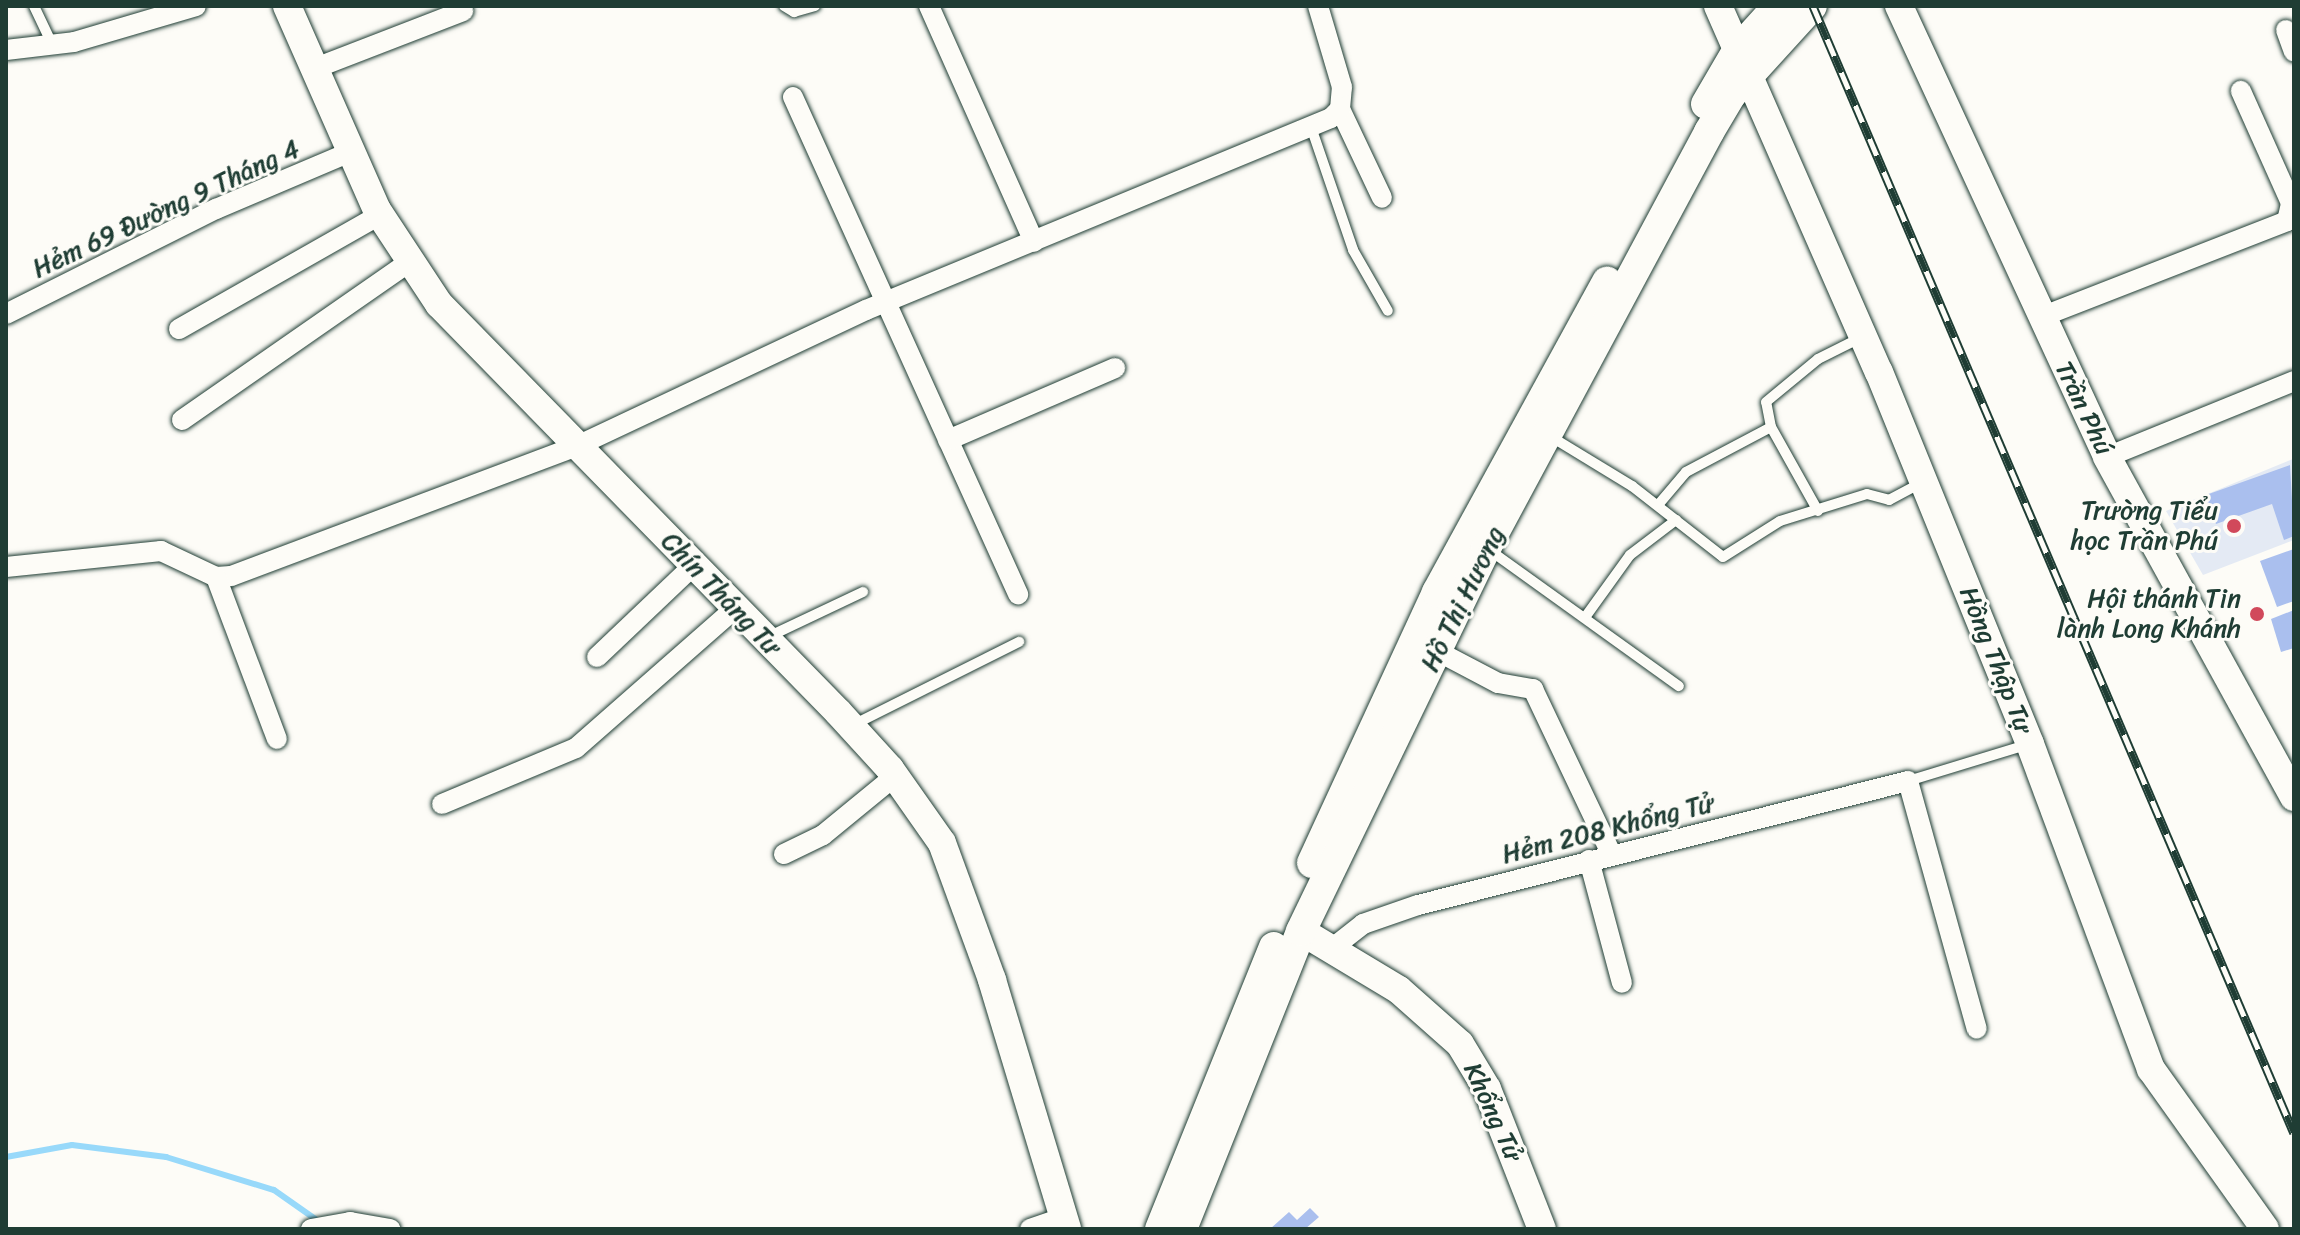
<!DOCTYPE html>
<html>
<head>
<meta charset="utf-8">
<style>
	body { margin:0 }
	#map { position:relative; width:2300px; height:1235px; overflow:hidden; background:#fdfcf7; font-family:Sriracha,sans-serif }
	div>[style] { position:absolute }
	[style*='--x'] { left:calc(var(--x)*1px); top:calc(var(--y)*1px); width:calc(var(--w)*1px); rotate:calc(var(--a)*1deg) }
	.built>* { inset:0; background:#e4eaf4 }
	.stream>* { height:6px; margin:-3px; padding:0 3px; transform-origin:3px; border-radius:3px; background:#98d9fa }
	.building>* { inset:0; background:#aabfee }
	.roads { filter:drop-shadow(0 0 2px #1f3d34) drop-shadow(0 0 2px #1f3d34) }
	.lane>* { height:10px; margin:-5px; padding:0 5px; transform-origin:5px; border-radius:5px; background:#fdfcf7 }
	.street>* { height:20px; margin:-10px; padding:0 10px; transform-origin:10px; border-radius:10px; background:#fdfcf7 }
	.secondary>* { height:28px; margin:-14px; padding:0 14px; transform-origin:14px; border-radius:14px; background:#fdfcf7 }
	.primary>* { height:30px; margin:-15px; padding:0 15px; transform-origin:15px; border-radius:15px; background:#fdfcf7 }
	.rail>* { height:9px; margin-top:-4.5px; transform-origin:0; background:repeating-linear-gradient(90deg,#fdfcf7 0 18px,#1f3d34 0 36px); box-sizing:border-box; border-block:2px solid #1f3d34 }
	.dots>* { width:22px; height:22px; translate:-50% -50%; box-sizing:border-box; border:4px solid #fdfcf7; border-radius:50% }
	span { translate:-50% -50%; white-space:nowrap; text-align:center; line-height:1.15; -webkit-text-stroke:6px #fdfcf7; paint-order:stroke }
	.street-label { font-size:26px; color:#1f3d34 }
	.poi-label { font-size:26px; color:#1f3d34 }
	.right { translate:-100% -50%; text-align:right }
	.frame { position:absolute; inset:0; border:8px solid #1f3d34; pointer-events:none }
</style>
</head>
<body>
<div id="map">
	<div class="built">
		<i style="clip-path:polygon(2293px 459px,2294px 540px,2203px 575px,2166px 511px)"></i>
	</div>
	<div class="stream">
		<i style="--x:6;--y:1157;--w:67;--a:-10.3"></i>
		<i style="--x:72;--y:1145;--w:95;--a:7.3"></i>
		<i style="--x:166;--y:1157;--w:113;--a:17"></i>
		<i style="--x:274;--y:1190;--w:57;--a:35.1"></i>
	</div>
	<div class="building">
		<i style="clip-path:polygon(2290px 465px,2294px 536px,2284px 540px,2272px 504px,2216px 524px,2206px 495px)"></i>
		<i style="clip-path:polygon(2294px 549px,2294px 601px,2277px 607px,2260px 561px)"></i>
		<i style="clip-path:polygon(2294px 610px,2294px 648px,2281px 652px,2271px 619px)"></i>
		<i style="clip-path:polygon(1310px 1208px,1319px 1217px,1305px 1229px,1270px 1229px,1289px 1212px,1297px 1220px)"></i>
	</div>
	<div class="roads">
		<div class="lane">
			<i style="--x:34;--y:6;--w:44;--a:64.6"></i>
			<i style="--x:784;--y:6;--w:12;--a:31"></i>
			<i style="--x:794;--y:12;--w:22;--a:-16"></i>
			<i style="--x:1311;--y:127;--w:130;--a:71.1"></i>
			<i style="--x:1353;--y:250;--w:70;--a:60.2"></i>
			<i style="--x:1550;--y:436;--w:96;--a:31.4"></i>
			<i style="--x:1632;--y:486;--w:115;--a:38"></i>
			<i style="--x:1723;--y:557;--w:67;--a:-32.3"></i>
			<i style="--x:1780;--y:521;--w:91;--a:-17.2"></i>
			<i style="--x:1867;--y:494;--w:23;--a:15"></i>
			<i style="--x:1889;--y:500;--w:38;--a:-28"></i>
			<i style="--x:1658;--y:505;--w:43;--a:-49.7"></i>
			<i style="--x:1686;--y:472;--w:96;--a:-27.9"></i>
			<i style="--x:1818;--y:511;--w:96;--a:-119.2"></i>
			<i style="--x:1771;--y:427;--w:25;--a:-101"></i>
			<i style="--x:1766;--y:402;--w:67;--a:-39.6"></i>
			<i style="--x:1818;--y:359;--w:47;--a:-26.6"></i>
			<i style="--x:1488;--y:549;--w:235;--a:35.7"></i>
			<i style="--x:1586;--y:616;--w:75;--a:-54.2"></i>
			<i style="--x:1630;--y:555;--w:58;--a:-37.3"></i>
			<i style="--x:770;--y:636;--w:103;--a:-25.3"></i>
			<i style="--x:853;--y:725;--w:186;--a:-26.6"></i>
			<i style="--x:1908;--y:781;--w:127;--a:-17"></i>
		</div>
		<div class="street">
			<i style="--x:929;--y:6;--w:258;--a:66"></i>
			<i style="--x:2286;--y:30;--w:23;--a:70"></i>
			<i style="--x:6;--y:50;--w:68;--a:-6.7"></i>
			<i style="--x:74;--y:42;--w:127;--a:-16.4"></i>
			<i style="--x:313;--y:69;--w:161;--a:-21.1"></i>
			<i style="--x:793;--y:97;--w:546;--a:65.64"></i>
			<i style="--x:1340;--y:109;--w:98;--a:64.7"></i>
			<i style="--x:6;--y:314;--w:235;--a:-26.6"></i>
			<i style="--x:216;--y:209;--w:143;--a:-23"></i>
			<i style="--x:2041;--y:317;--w:264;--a:-21.3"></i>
			<i style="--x:2287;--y:221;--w:18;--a:-77"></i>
			<i style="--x:2291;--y:203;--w:123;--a:-114.1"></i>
			<i style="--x:179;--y:329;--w:231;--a:-29.6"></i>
			<i style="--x:182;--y:420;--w:275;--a:-34.8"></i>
			<i style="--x:948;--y:440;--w:182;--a:-23.3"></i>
			<i style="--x:2107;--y:457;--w:202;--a:-22.1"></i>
			<i style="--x:6;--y:567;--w:156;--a:-5.9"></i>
			<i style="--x:161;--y:551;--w:61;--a:25.3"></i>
			<i style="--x:216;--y:577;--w:15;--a:-4"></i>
			<i style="--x:231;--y:576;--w:370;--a:-20.6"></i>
			<i style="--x:577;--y:446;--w:319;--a:-25.2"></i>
			<i style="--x:866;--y:310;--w:503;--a:-22.44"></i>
			<i style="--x:1331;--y:118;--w:13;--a:-45"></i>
			<i style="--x:1340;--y:109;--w:22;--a:-85"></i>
			<i style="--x:1342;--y:87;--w:84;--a:-106.5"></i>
			<i style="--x:216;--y:577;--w:173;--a:69.4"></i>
			<i style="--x:1437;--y:651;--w:69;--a:27.7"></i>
			<i style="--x:1498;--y:683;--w:36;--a:10"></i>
			<i style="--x:1533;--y:689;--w:184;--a:64.6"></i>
			<i style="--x:597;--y:657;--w:132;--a:-43.5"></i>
			<i style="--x:442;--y:804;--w:145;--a:-22.7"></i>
			<i style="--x:576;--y:748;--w:210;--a:-41.3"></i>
			<i style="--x:784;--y:854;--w:43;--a:-26"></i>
			<i style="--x:823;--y:835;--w:93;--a:-39.3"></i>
			<i style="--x:1589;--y:860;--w:127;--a:75"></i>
			<i style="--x:1330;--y:950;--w:42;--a:-38.2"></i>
			<i style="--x:1363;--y:924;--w:58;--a:-19.1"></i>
			<i style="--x:1418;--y:905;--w:505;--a:-14.2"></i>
			<i style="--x:1908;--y:781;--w:257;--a:74.5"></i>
			<i style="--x:311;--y:1229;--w:40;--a:-10"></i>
			<i style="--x:350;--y:1222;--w:41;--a:9.9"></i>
			<i style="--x:1030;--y:1229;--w:34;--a:-19"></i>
		</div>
		<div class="secondary">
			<i style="--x:287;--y:6;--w:223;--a:66.2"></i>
			<i style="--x:377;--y:210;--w:113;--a:56.6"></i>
			<i style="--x:439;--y:304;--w:571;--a:45.64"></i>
			<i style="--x:838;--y:712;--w:77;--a:47.6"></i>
			<i style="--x:890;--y:769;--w:90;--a:54.9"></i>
			<i style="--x:942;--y:843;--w:146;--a:69.9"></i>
			<i style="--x:992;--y:980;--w:260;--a:73.2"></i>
			<i style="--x:1718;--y:6;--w:400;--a:66.3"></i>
			<i style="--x:1879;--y:372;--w:401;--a:67.9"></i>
			<i style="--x:2030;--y:744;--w:347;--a:69.6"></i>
			<i style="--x:2151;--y:1069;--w:196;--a:54.5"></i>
			<i style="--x:1899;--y:6;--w:497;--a:65.2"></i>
			<i style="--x:2107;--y:457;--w:388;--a:61.2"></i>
			<i style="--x:1301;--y:931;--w:114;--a:31"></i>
			<i style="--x:1399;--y:990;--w:81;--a:41.5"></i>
			<i style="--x:1460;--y:1044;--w:52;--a:59"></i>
			<i style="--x:1487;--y:1089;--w:150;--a:68.6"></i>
		</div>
		<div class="primary">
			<i style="--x:1706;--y:104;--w:61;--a:-59.7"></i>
			<i style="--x:1737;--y:51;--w:61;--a:-47.7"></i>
			<i style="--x:1312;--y:863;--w:298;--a:-65.2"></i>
			<i style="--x:1437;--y:592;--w:354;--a:-61.3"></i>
			<i style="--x:1160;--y:1229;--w:304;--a:-68"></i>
			<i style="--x:1182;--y:1229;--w:321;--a:-68.2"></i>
			<i style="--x:1301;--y:931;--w:425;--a:-64.2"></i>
			<i style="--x:1486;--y:548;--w:472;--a:-61.8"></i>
			<i style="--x:1709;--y:132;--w:43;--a:-59.3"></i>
			<i style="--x:1731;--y:95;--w:120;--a:-47.7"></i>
		</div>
	</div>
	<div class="rail">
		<i style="--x:1813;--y:6;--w:1225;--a:66.89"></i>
	</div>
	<div class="dots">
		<i style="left:2234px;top:526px;background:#d1495b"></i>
		<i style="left:2257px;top:614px;background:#d1495b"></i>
	</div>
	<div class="street-label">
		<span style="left:166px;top:209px;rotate:-25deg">Hẻm 69 Đường 9 Tháng 4</span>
		<span style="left:2084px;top:408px;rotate:64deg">Trần Phú</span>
		<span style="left:721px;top:594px;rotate:46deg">Chín Tháng Tư</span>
		<span style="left:1463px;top:599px;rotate:-64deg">Hồ Thị Hương</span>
		<span style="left:1996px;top:660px;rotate:68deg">Hồng Thập Tự</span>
		<span style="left:1608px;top:829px;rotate:-14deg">Hẻm 208 Khổng Tử</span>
		<span style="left:1493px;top:1112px;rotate:65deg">Khổng Tử</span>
	</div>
	<div class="poi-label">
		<span class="right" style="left:2218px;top:526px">Trường Tiểu<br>học Trần Phú</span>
		<span class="right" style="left:2241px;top:614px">Hội thánh Tin<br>lành Long Khánh</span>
	</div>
	<div class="frame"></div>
</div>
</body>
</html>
